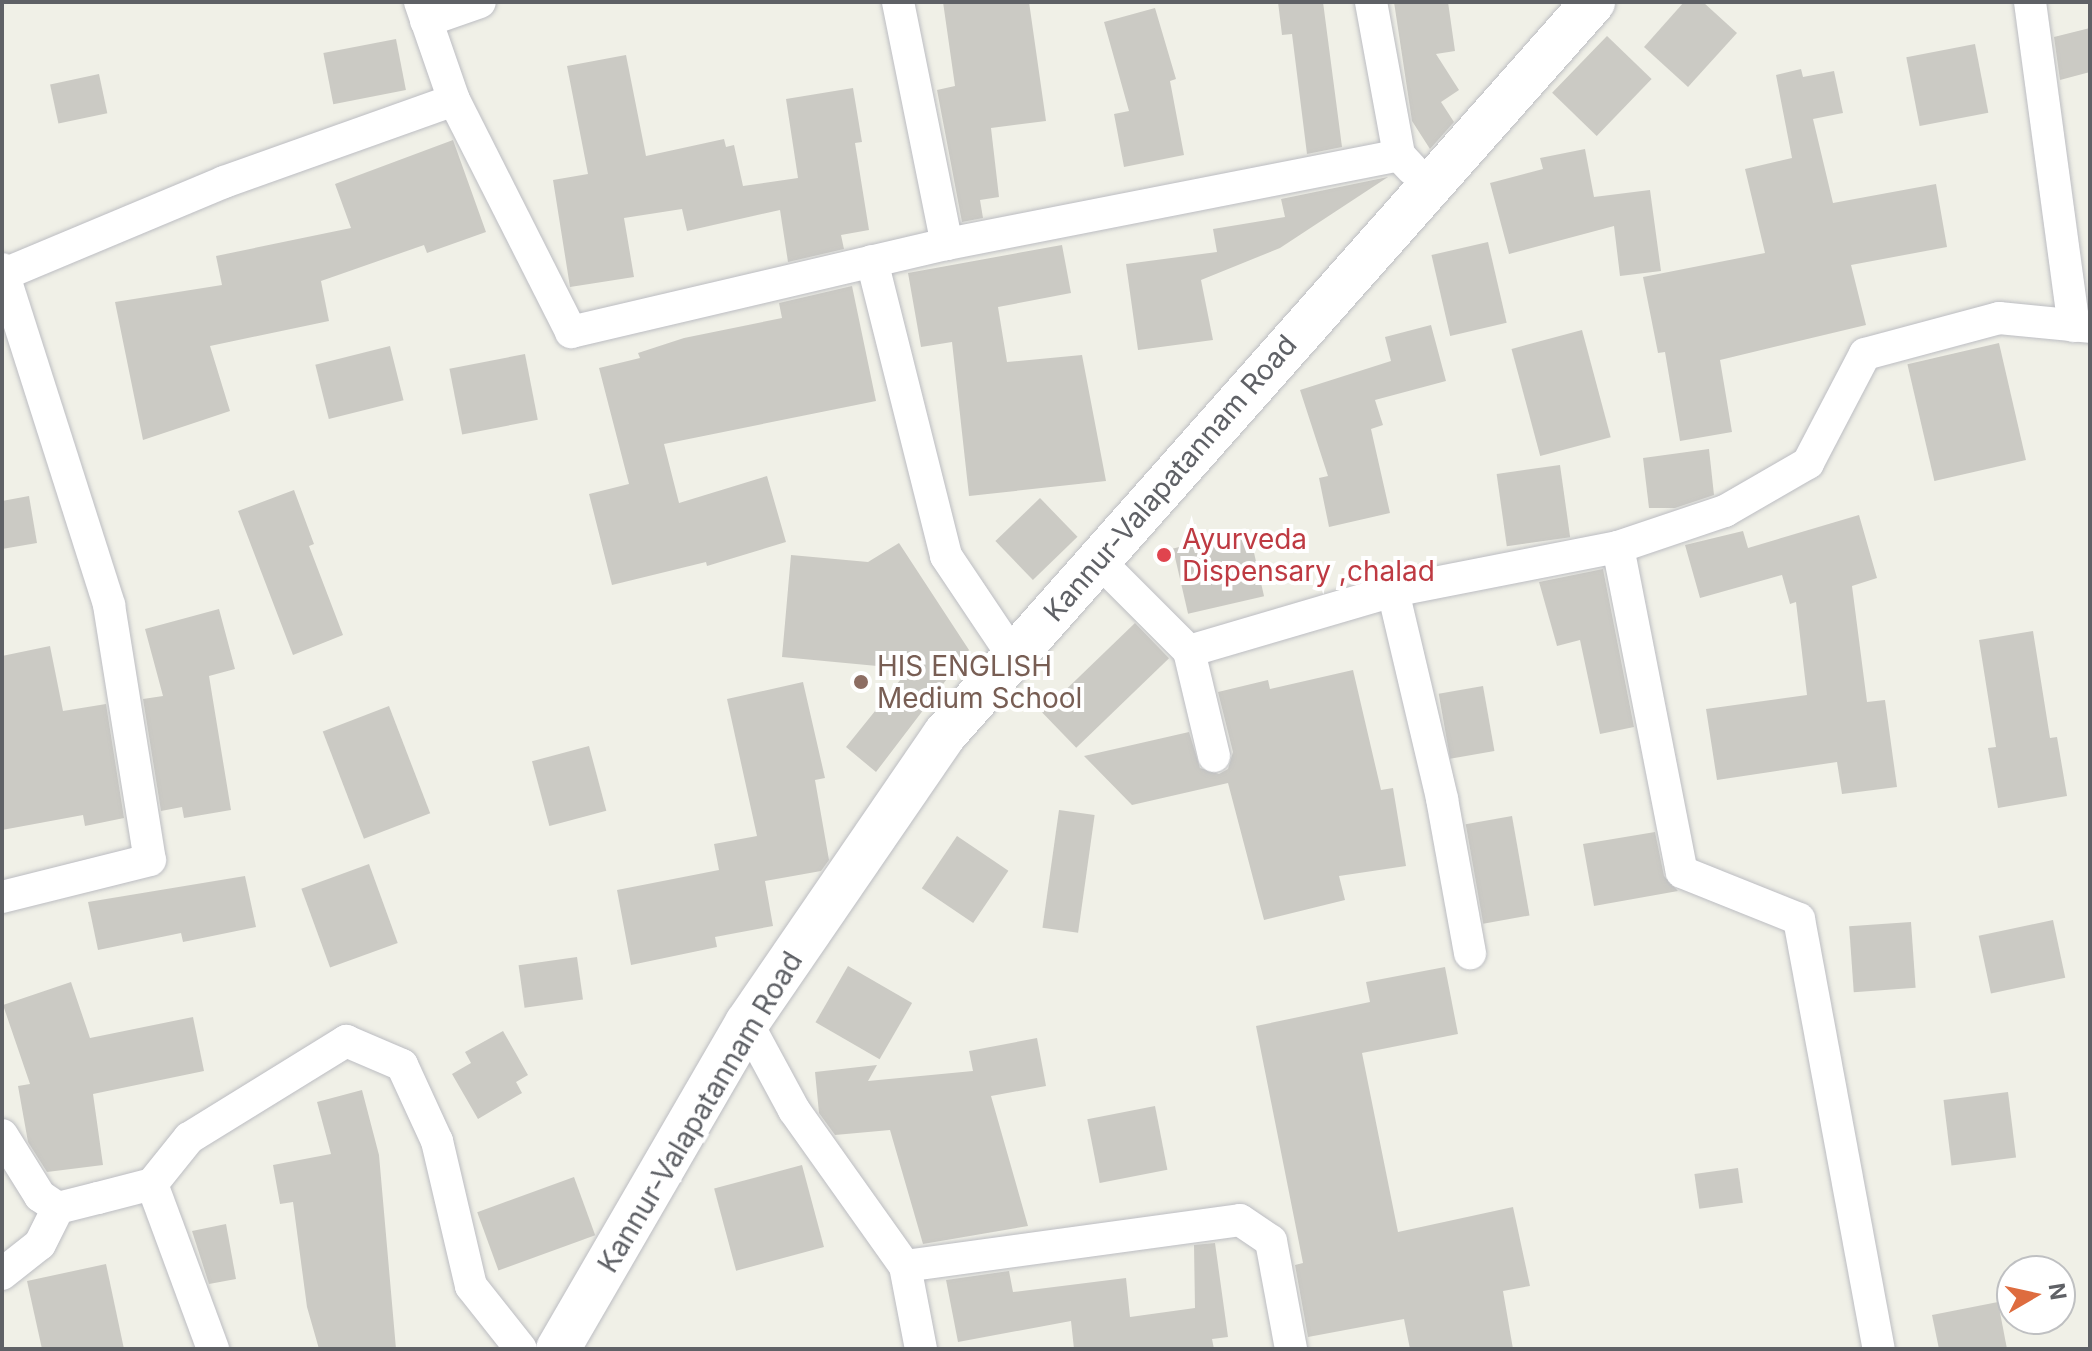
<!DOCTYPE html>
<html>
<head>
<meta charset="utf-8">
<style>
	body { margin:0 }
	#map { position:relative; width:2092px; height:1351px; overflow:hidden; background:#f0f0e7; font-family:Inter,sans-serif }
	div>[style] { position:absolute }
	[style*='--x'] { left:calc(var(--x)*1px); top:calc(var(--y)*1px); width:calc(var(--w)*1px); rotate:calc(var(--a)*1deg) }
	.building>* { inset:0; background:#cbcac4; transform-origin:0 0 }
	.roads { filter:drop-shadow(0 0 2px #bcbdc2) drop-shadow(0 0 2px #bcbdc2) }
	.minor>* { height:32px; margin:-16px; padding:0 16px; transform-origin:16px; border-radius:16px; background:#fff }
	.secondary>* { height:44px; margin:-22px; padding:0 22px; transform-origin:22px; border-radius:22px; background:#fff }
	.dots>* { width:22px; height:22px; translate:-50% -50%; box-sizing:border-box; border:4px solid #fff; border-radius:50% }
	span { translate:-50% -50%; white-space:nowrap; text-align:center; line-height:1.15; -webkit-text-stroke:8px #fff; paint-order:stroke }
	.street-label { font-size:28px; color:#5f6166 }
	.health-label { font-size:28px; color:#be3a42 }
	.left { translate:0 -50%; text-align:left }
	.education-label { font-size:28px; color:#785e54 }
	.frame { position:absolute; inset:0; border:4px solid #5f6166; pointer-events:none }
	.north { position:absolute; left:1996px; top:1255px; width:80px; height:80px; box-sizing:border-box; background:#fff; border:2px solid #bfc0c2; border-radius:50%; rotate:81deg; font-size:22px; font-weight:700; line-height:32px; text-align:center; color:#5f6166 }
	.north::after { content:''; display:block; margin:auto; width:28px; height:36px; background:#de6c3f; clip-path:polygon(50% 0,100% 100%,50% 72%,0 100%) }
</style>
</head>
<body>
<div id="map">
	<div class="building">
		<i style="clip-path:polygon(943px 2px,1029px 2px,1046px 121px,991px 128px,999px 197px,980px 200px,983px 218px,962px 222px,937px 90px,955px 86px)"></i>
		<i style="clip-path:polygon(1278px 2px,1323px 2px,1342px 147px,1307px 154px,1292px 34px,1282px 35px)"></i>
		<i style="clip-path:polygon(1394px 2px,1448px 2px,1455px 51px,1436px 54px,1459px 90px,1441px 102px,1454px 122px,1430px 149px,1412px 121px)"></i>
		<i style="clip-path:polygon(1684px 2px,1703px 2px,1737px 33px,1688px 87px,1644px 47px)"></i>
		<i style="clip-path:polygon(1155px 8px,1176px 79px,1170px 81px,1184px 155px,1124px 167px,1114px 114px,1129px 111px,1104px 22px)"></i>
		<i style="clip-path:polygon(2090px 28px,2090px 72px,2060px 80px,2054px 37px)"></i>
		<i style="left:1607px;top:36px;width:62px;height:79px;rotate:44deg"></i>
		<i style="left:396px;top:39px;width:52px;height:74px;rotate:79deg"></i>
		<i style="left:1975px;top:44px;width:70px;height:70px;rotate:79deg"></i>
		<i style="clip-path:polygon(626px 55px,646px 156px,724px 139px,726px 147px,734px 145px,743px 186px,798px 178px,786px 99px,853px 88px,862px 142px,855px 143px,869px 230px,841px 235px,844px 249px,788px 262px,780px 210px,687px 231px,682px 209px,624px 218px,634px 277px,570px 287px,553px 180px,588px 174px,567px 66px)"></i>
		<i style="clip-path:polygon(1801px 69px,1803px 77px,1834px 71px,1843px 113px,1813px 119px,1833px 203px,1936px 184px,1947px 247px,1851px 265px,1866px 325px,1720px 360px,1732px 432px,1680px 441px,1665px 352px,1658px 353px,1643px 277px,1765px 253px,1745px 169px,1792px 158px,1776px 75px)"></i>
		<i style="left:99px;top:74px;width:40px;height:50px;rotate:78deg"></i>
		<i style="clip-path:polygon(453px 140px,486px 232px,427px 253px,424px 245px,321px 281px,329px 321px,210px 346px,230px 411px,143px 440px,115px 302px,222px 285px,216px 256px,351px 228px,335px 184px)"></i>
		<i style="clip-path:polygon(1585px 149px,1594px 197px,1650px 190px,1661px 271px,1620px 276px,1614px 226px,1509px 254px,1490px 183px,1543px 169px,1540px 158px)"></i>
		<i style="clip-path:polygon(1388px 177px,1280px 248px,1201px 280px,1213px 340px,1138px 350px,1126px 264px,1217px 252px,1213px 229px,1285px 217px,1281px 199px)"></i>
		<i style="left:1488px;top:242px;width:83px;height:58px;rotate:77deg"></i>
		<i style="clip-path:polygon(1062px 245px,1071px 293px,998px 307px,1007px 362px,1082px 355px,1106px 481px,969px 496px,952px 342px,921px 347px,908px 273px)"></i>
		<i style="clip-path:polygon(852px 286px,876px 401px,664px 444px,679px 503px,767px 476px,786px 542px,707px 566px,706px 562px,612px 585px,589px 494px,629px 484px,599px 368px,640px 358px,638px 353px,684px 338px,782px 318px,779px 303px)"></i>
		<i style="clip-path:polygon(1431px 325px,1446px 381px,1375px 400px,1383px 425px,1371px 429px,1390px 513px,1329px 527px,1319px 478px,1328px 476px,1300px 390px,1391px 361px,1385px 337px)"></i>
		<i style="left:1582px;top:330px;width:111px;height:73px;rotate:75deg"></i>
		<i style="left:1999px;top:343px;width:120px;height:94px;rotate:77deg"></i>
		<i style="left:390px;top:346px;width:56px;height:77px;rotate:76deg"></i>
		<i style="left:525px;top:354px;width:67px;height:77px;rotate:79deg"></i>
		<i style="clip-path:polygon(1709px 449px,1714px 495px,1675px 508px,1649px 508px,1643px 458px)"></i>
		<i style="left:1560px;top:465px;width:73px;height:64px;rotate:82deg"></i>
		<i style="clip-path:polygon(294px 490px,314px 544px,309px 546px,343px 635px,293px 655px,238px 511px)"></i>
		<i style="clip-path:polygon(29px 496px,37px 543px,2px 549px,2px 501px)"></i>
		<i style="left:1040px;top:498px;width:54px;height:62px;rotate:46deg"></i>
		<i style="clip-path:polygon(1859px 515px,1877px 578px,1852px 586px,1867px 702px,1885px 700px,1897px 787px,1842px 794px,1837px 762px,1717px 780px,1706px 709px,1807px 695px,1796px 602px,1790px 604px,1782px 575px,1700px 598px,1685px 545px,1743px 531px,1748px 548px)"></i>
		<i style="left:1249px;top:531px;width:67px;height:78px;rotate:77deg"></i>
		<i style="clip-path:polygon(899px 543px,969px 650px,876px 772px,846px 747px,909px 669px,782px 657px,791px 555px,868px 562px)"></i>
		<i style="clip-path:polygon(1603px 569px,1634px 727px,1600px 734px,1580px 640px,1557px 646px,1539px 582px)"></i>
		<i style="clip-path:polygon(219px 609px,235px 669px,209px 676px,231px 810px,184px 818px,182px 807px,161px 811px,143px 699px,163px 696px,145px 629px)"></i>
		<i style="left:1135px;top:623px;width:49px;height:129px;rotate:46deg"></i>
		<i style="clip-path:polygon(2033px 631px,2050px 738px,2057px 737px,2067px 796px,1998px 808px,1988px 748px,1996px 747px,1979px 640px)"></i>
		<i style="clip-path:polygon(50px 646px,63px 711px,106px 704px,124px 818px,85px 826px,83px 815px,2px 830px,2px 656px)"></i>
		<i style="clip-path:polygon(1353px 670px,1381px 790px,1393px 788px,1406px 866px,1339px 876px,1345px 900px,1264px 920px,1228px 783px,1132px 805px,1084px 756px,1189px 732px,1200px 768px,1219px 774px,1228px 769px,1233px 752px,1218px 692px,1268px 680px,1270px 689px)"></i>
		<i style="clip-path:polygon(803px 682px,825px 778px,815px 780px,829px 860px,821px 871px,765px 881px,773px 926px,715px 937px,717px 947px,631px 965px,617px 890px,719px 870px,714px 844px,757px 836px,727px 699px)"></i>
		<i style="left:1483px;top:686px;width:66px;height:45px;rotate:80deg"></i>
		<i style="left:389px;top:706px;width:115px;height:71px;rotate:69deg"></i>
		<i style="left:589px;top:746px;width:67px;height:59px;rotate:75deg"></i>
		<i style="left:1059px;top:810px;width:36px;height:119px;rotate:8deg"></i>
		<i style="left:1512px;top:816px;width:101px;height:47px;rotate:80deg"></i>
		<i style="clip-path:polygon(1655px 832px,1664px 876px,1678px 891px,1594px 906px,1583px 844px)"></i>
		<i style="left:957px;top:836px;width:62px;height:63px;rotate:34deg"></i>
		<i style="left:369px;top:864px;width:84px;height:72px;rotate:70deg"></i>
		<i style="clip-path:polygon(245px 876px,256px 927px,183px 942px,181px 933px,98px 950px,88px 902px)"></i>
		<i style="left:2053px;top:920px;width:59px;height:76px;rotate:78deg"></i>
		<i style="left:1911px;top:922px;width:66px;height:62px;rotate:86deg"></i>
		<i style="left:577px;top:957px;width:43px;height:59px;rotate:82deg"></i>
		<i style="left:848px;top:966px;width:74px;height:65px;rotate:30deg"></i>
		<i style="clip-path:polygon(1445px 967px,1458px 1034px,1362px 1053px,1398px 1232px,1513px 1207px,1530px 1286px,1503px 1291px,1513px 1349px,1410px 1349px,1404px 1319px,1308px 1337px,1295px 1265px,1303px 1263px,1256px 1026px,1370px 1002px,1366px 982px)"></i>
		<i style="clip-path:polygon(71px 982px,90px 1038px,193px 1017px,204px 1071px,93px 1094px,103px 1165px,47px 1172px,28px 1142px,18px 1086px,30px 1084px,3px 1005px)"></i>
		<i style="clip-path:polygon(503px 1031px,528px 1075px,516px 1082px,522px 1093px,478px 1119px,452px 1074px,471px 1063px,465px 1052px)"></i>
		<i style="clip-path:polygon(1037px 1038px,1046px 1086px,991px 1096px,1028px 1226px,923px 1244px,890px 1130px,835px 1135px,819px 1113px,815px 1072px,877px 1065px,868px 1081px,973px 1071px,969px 1051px)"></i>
		<i style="clip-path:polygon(362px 1090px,379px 1155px,396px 1349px,319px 1349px,307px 1307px,293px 1202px,280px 1204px,273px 1165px,331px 1154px,317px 1102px)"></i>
		<i style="left:2008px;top:1092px;width:66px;height:65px;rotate:83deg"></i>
		<i style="left:1155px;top:1106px;width:65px;height:69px;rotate:79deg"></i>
		<i style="left:802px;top:1165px;width:85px;height:91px;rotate:75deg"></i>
		<i style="left:1738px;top:1168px;width:35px;height:44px;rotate:82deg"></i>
		<i style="left:574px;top:1177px;width:62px;height:103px;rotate:70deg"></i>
		<i style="clip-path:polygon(226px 1224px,236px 1279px,209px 1284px,192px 1231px)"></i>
		<i style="clip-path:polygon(1215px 1243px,1228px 1337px,1212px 1339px,1214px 1349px,1074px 1349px,1071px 1321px,958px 1342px,946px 1280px,1009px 1271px,1013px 1292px,1126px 1278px,1130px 1317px,1195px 1308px,1194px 1245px)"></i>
		<i style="clip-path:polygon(106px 1264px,124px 1349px,42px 1349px,27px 1281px)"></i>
		<i style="clip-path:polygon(1998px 1302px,2007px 1349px,1939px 1349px,1932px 1315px)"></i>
	</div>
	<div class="roads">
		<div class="minor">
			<i style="--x:420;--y:2;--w:104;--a:70.9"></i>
			<i style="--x:898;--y:2;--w:247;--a:78.6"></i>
			<i style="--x:1371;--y:2;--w:156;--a:79.6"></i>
			<i style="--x:1399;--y:155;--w:19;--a:47"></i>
			<i style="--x:2030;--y:2;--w:327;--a:82.3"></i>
			<i style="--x:426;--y:21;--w:57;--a:-19.4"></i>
			<i style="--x:872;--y:261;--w:304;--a:75.9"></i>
			<i style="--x:946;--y:556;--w:120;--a:56.2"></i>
			<i style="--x:2;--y:269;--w:353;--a:72.3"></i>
			<i style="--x:109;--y:605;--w:258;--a:80.9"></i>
			<i style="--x:150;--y:860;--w:153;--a:166"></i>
			<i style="--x:2;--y:275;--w:241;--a:-22.7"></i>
			<i style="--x:224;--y:182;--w:244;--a:-19.6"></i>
			<i style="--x:454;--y:100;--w:260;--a:63.2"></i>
			<i style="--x:571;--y:332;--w:386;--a:-13.2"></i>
			<i style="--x:947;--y:244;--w:461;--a:-11.1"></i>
			<i style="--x:1618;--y:547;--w:331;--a:78.9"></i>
			<i style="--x:1682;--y:872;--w:126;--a:21.9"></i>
			<i style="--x:1799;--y:919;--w:437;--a:79.5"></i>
			<i style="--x:1098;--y:560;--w:129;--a:45"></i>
			<i style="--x:1393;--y:591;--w:214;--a:76.7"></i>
			<i style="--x:1442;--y:799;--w:157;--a:79.7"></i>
			<i style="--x:1214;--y:756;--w:108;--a:-103.4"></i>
			<i style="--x:1189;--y:651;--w:213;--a:-16.4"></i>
			<i style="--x:1393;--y:591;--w:229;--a:-11.1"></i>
			<i style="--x:1618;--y:547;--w:113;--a:-18.6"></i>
			<i style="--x:1725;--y:511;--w:96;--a:-30"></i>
			<i style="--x:1808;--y:463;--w:123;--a:-62.4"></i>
			<i style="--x:1865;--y:354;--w:139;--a:-15"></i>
			<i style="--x:1999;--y:318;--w:91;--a:5.6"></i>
			<i style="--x:747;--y:1023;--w:99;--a:61.6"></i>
			<i style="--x:794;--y:1110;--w:191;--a:54.6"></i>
			<i style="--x:905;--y:1266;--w:85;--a:79.1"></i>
			<i style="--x:2;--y:1135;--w:72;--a:58.1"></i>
			<i style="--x:40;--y:1196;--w:22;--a:34"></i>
			<i style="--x:58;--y:1208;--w:41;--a:-14"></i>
			<i style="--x:98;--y:1198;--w:56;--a:-14.5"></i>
			<i style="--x:152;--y:1184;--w:59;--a:-51.2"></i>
			<i style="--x:189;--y:1138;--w:185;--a:-31.7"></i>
			<i style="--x:346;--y:1041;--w:61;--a:23.2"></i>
			<i style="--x:402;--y:1065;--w:84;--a:65.3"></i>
			<i style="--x:437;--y:1141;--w:149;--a:76.8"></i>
			<i style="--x:471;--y:1286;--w:80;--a:51.6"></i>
			<i style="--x:152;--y:1184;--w:176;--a:69.7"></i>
			<i style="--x:905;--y:1266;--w:338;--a:-7.8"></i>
			<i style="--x:1240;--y:1220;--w:37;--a:34"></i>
			<i style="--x:1271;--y:1241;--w:110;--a:79.5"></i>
			<i style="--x:2;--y:1274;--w:48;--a:-38.3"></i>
			<i style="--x:40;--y:1244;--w:40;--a:-63.4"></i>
		</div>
		<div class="secondary">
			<i style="--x:558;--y:1349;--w:377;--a:-59.9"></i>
			<i style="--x:747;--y:1023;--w:350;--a:-55.6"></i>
			<i style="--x:945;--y:734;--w:978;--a:-48.48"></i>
		</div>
	</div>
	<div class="dots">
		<i style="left:1164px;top:555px;background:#e0444e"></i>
		<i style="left:861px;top:682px;background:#8d6e63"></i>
	</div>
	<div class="street-label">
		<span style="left:1170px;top:478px;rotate:-49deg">Kannur-Valapatannam Road</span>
		<span style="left:700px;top:1112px;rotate:-59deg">Kannur-Valapatannam Road</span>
	</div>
	<div class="health-label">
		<span class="left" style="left:1182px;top:555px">Ayurveda<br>Dispensary ,chalad</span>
	</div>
	<div class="education-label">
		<span class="left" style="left:877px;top:682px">HIS ENGLISH<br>Medium School</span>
	</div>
	<div class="frame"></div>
	<div class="north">N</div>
</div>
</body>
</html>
